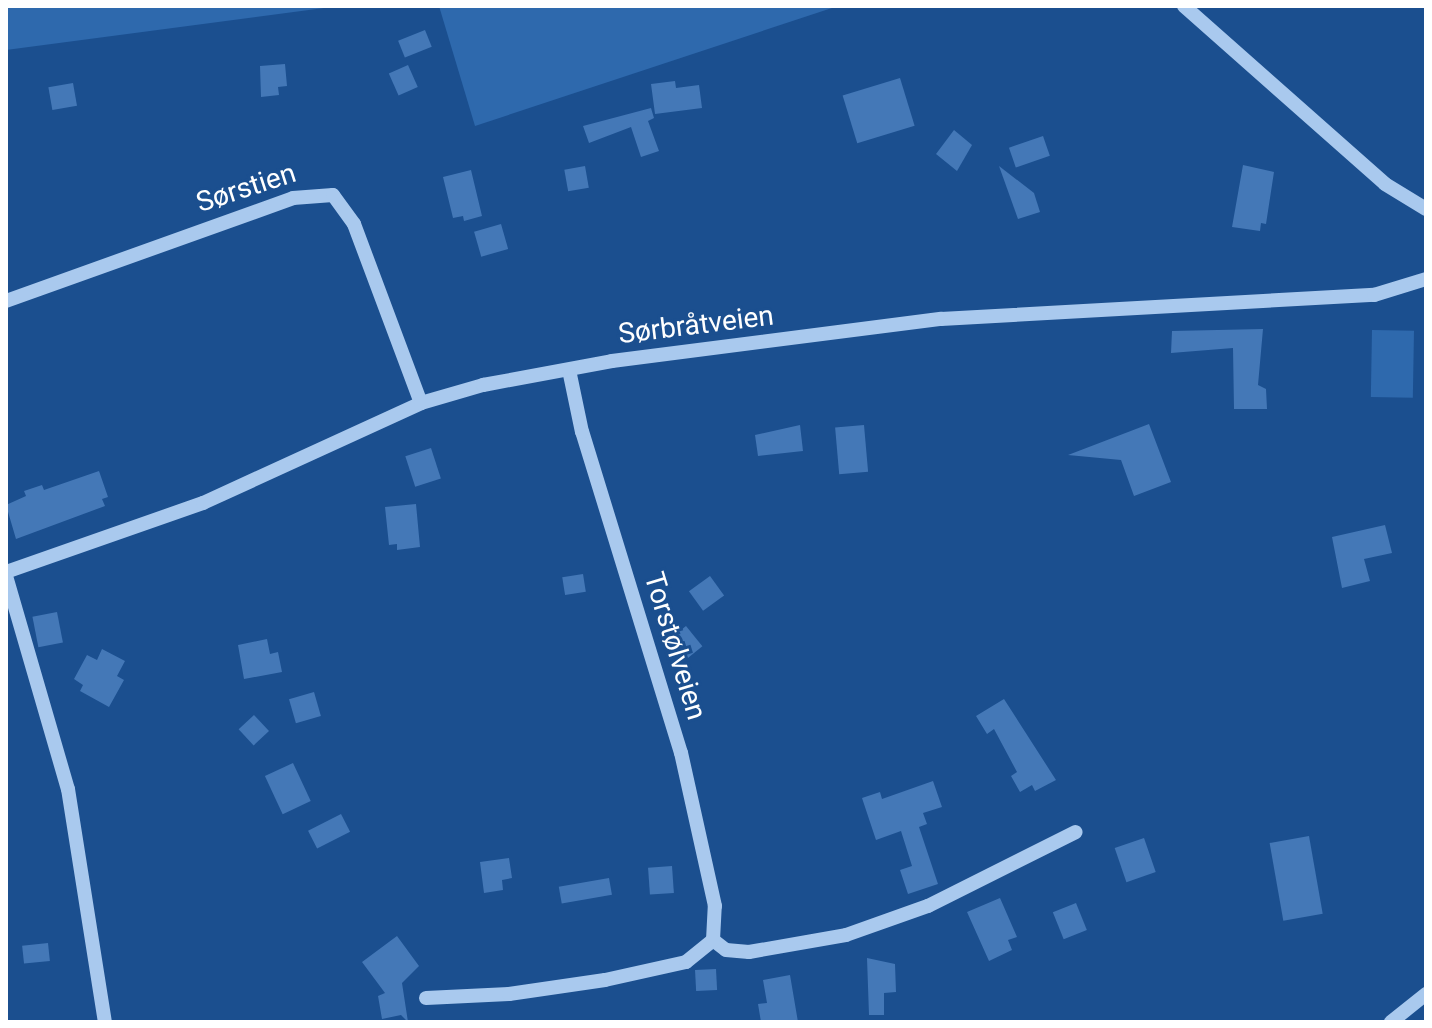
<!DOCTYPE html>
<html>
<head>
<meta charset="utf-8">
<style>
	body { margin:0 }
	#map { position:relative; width:1432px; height:1028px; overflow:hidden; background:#1b4f8f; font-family:Roboto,sans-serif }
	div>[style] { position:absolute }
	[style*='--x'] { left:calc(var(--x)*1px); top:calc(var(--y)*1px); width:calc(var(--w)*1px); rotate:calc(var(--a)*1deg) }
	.green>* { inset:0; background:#2e69ad; transform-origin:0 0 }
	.building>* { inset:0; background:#4478b7; transform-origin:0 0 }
	.minor>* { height:14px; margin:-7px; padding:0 7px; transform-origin:7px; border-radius:7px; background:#a9c9ee }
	span { translate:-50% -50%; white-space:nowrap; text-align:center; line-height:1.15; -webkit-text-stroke:6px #1b4f8f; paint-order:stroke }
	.street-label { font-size:28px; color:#fff }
	.frame { position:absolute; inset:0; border:8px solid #fff; pointer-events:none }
</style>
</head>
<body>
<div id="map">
	<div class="green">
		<i style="clip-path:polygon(6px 6px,339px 6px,6px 50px)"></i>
		<i style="clip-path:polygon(439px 6px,838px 6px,475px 126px)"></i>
		<i style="left:1372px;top:330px;width:42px;height:67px;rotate:1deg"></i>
	</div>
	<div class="building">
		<i style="left:425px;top:30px;width:18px;height:29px;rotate:68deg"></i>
		<i style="clip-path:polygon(285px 64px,287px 86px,278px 87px,279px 95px,261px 97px,260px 66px)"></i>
		<i style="left:408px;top:65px;width:24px;height:21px;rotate:66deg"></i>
		<i style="left:900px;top:78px;width:50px;height:60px;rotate:73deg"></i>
		<i style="clip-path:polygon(675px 81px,676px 88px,699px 85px,702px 108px,655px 114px,651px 84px)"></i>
		<i style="left:73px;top:83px;width:23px;height:25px;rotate:80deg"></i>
		<i style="clip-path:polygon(651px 108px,654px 118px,648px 121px,659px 151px,641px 157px,631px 127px,589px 143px,583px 126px)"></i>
		<i style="clip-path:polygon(954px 130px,972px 145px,957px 171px,936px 154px)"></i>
		<i style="left:1043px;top:136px;width:21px;height:36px;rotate:71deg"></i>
		<i style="clip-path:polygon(1243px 165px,1274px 172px,1266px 224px,1261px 223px,1260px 231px,1232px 227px)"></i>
		<i style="left:585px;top:166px;width:22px;height:21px;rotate:80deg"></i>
		<i style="clip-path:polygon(999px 166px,1034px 193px,1040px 212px,1018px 219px)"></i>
		<i style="clip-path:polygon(471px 170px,482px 216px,464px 221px,463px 216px,453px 218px,443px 177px)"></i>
		<i style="left:501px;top:224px;width:26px;height:28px;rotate:74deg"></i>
		<i style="clip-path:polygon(1263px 329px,1258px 385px,1266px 389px,1267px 409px,1234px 409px,1233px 348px,1171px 353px,1172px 331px)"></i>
		<i style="clip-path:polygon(1149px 424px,1171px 482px,1134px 496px,1121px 460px,1068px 455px)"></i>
		<i style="clip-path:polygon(800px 425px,803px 451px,758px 456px,755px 435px)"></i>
		<i style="left:864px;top:425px;width:47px;height:29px;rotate:85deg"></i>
		<i style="left:431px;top:448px;width:32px;height:27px;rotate:72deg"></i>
		<i style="clip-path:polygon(99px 471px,108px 497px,102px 499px,105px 506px,16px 539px,6px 505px,26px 496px,24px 491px,42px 485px,44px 490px)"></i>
		<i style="clip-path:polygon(416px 504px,420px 547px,397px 550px,397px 544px,389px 545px,385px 507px)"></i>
		<i style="clip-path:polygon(1385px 525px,1392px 553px,1364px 559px,1370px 581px,1342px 588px,1332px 537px)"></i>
		<i style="left:583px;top:574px;width:18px;height:21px;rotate:81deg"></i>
		<i style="left:710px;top:576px;width:24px;height:26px;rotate:54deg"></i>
		<i style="left:57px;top:612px;width:31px;height:25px;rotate:79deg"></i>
		<i style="left:686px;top:626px;width:26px;height:23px;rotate:51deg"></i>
		<i style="clip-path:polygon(267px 639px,270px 654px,278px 652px,282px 672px,244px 679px,238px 645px)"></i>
		<i style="clip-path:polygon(102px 649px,125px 661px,117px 676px,124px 680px,109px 707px,80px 691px,83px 685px,74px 679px,87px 655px,97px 660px)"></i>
		<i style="left:314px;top:692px;width:25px;height:26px;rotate:74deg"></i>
		<i style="clip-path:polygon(1004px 699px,1056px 780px,1035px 791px,1032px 785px,1020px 792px,1011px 776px,1017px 772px,994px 729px,987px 734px,976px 716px)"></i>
		<i style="left:254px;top:715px;width:22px;height:21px;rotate:47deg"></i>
		<i style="left:293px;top:763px;width:42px;height:31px;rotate:65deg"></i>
		<i style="clip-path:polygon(933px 781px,942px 807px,923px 813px,927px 824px,919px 827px,938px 884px,908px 894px,900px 870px,912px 866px,901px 831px,876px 840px,862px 798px,880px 792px,882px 799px)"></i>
		<i style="left:341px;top:814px;width:20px;height:37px;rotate:63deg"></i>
		<i style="left:1309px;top:836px;width:79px;height:40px;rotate:80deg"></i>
		<i style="left:1144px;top:838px;width:36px;height:31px;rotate:71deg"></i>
		<i style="clip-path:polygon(509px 858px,512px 878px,502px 880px,503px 890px,484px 893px,480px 862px)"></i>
		<i style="left:672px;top:866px;width:27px;height:24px;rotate:86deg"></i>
		<i style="left:609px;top:878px;width:17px;height:51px;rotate:80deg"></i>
		<i style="clip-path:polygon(1000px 898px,1017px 937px,1008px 940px,1012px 950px,989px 961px,967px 912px)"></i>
		<i style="left:1076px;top:903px;width:29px;height:25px;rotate:68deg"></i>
		<i style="clip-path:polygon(397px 936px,419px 966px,402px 983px,408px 1022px,401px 1015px,382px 1019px,378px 996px,385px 993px,362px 962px)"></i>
		<i style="left:48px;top:943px;width:18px;height:26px;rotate:84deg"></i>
		<i style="clip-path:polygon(867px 958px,895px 964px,896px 992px,884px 993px,884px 1015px,869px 1015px)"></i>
		<i style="left:716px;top:969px;width:21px;height:21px;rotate:87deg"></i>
		<i style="clip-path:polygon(790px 975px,798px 1022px,761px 1022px,758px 1004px,767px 1003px,763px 980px)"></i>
	</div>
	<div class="minor">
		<i style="--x:1184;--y:6;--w:268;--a:41.5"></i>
		<i style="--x:1385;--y:184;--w:48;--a:31.4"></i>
		<i style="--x:6;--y:301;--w:305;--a:-19.7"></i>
		<i style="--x:293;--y:198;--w:40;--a:-4.3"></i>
		<i style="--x:333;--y:195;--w:36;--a:54"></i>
		<i style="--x:354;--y:224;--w:191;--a:69.5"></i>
		<i style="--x:6;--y:572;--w:209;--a:-19.3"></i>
		<i style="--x:203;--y:503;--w:240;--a:-24.6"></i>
		<i style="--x:421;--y:403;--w:65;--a:-16.2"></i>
		<i style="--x:483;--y:385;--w:131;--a:-10.5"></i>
		<i style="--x:612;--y:361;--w:332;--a:-7.3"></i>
		<i style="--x:941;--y:319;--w:434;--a:-3.2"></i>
		<i style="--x:1374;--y:295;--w:54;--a:-17.1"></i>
		<i style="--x:6;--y:576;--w:222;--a:73.8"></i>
		<i style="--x:68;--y:789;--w:236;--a:81"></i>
		<i style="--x:713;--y:940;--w:16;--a:38"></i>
		<i style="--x:726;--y:950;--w:23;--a:5"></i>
		<i style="--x:749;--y:952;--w:98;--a:-9.9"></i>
		<i style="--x:846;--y:935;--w:87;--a:-19.5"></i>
		<i style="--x:928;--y:906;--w:165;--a:-26.6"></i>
		<i style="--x:426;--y:998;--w:83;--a:-2.8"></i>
		<i style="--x:509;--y:994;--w:97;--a:-8.3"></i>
		<i style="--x:605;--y:980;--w:83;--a:-12.5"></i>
		<i style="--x:686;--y:962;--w:35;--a:-39"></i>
		<i style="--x:713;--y:940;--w:34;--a:-87"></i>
		<i style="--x:715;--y:906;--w:157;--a:-102.5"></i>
		<i style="--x:681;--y:753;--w:336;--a:-107.1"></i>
		<i style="--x:582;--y:432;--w:63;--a:-101.8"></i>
		<i style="--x:1391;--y:1022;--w:45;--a:-38.7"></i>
	</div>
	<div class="street-label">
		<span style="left:246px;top:188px;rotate:-18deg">Sørstien</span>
		<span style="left:696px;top:325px;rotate:-7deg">Sørbråtveien</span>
		<span style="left:675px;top:646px;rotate:73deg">Torstølveien</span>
	</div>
	<div class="frame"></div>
</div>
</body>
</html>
